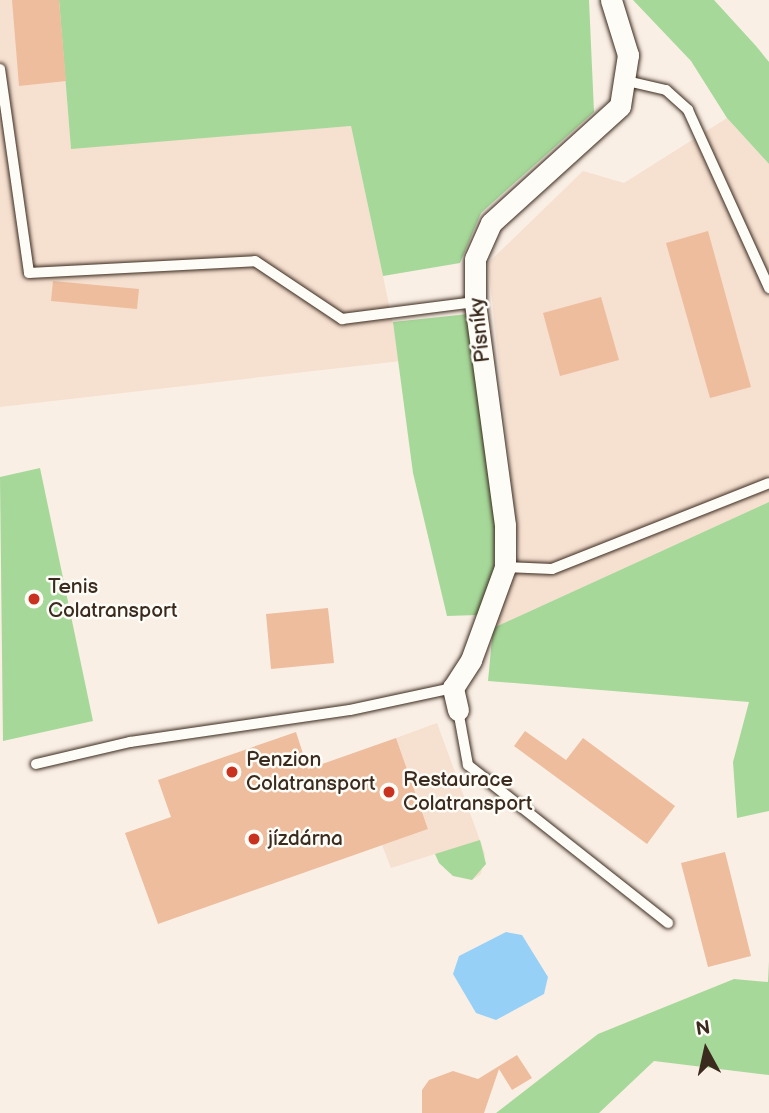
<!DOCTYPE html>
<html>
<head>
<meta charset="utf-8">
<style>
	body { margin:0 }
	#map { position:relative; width:769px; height:1113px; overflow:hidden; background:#faefe5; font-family:"Balsamiq Sans",sans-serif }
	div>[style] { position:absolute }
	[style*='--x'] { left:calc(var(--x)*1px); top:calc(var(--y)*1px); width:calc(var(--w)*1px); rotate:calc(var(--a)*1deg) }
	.built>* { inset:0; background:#f6e0d0 }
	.green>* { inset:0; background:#a6d899 }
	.water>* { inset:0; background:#97d0f7 }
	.building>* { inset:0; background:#edbd9e }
	.roads { filter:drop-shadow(0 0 2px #3b2a1e) drop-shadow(0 0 2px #3b2a1e) }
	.lane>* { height:10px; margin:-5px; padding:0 5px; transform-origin:5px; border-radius:5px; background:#fdfcf7 }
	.street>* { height:21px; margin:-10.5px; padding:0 10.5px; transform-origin:10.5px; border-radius:10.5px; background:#fdfcf7 }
	.dots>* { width:19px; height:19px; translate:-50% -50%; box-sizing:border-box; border:4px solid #fdfcf7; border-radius:50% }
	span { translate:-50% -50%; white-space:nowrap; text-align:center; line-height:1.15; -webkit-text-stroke:5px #fdfcf7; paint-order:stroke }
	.street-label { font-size:21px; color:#3b2a1e }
	.poi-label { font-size:21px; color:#3b2a1e }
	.left { translate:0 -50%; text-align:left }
	.north { position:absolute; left:671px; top:1015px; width:70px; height:70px; -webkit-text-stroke:5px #fdfcf7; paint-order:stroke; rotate:352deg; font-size:19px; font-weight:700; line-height:28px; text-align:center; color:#3b2a1e }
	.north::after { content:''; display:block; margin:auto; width:24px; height:32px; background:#3b2a1e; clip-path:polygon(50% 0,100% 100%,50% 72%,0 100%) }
</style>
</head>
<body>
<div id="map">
	<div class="built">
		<i style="clip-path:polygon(0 0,59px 0,71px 148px,351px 126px,401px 361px,0 407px)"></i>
		<i style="clip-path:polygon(727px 118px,769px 164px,769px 502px,493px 628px,519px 553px,488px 263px,583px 171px,624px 183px)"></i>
		<i style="clip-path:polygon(437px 723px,485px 854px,481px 874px,472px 880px,446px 870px,435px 854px,391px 868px,382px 845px,428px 829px,396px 738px)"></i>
	</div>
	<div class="green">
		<i style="clip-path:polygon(59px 0,589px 0,594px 112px,481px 213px,460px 263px,383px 276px,351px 126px,71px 149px)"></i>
		<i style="clip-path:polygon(633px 0,714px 0,756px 46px,769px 62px,769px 164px,727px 118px,691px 61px)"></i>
		<i style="clip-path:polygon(468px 314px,495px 521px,494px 577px,478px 615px,447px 616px,413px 473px,393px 322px)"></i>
		<i style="clip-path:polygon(40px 468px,93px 721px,3px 741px,0 477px)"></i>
		<i style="clip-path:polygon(769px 502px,769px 811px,737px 818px,733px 762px,749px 702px,488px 681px,493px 628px)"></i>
		<i style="clip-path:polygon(480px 840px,486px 864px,472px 880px,453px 876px,439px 863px,435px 854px)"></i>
		<i style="clip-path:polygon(769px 961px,769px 1075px,654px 1061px,599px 1113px,496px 1113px,598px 1034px,734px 979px,768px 982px)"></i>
	</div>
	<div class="water">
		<i style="clip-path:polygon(506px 932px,522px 935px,548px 977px,544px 994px,496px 1020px,476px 1013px,453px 974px,459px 956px)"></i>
	</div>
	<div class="building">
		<i style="clip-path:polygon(12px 0,59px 0,66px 81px,19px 86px)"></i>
		<i style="clip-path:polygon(708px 231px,751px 387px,710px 398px,666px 243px)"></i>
		<i style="clip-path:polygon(53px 281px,139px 289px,137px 309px,51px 301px)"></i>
		<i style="clip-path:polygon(601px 297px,619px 360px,560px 376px,543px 313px)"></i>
		<i style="clip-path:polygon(328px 608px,334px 663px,271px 669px,266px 614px)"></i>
		<i style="clip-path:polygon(525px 731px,566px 760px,583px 738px,675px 806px,647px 844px,514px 746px)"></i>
		<i style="clip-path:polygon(296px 732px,308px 769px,396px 738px,428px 829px,158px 924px,125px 833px,171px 817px,158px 780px)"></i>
		<i style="clip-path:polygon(725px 852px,751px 956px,708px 967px,681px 863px)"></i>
		<i style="clip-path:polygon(517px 1055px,532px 1078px,512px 1090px,499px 1069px,484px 1113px,422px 1113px,422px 1090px,429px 1080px,453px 1071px,478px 1079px)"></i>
	</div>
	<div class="roads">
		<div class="lane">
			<i style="--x:0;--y:69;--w:206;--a:81.9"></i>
			<i style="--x:29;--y:273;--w:226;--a:-3"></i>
			<i style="--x:255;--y:261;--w:105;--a:33.7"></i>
			<i style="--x:342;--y:319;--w:134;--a:-7.3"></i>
			<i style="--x:627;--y:81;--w:40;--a:13"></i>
			<i style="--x:666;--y:90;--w:30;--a:42"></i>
			<i style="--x:688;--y:110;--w:196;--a:65.5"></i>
			<i style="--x:505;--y:567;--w:47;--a:2.4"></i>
			<i style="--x:552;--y:569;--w:233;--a:-21.6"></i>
			<i style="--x:458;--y:710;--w:56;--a:79.7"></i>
			<i style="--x:468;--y:765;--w:255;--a:38.3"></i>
			<i style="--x:36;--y:764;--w:97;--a:-13.2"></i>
			<i style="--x:130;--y:742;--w:222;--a:-8.3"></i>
			<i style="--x:350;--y:710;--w:105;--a:-12.1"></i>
		</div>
		<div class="street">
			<i style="--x:458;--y:710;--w:23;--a:-103"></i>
			<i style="--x:453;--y:688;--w:33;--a:-57"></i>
			<i style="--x:471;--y:660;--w:99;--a:-69.9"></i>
			<i style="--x:505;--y:567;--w:42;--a:-90"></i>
			<i style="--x:505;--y:525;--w:225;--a:-97.7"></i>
			<i style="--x:475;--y:302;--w:43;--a:-90"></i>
			<i style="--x:475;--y:259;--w:39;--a:-66"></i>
			<i style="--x:491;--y:223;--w:174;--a:-42.2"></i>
			<i style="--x:620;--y:106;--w:52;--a:-81.1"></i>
			<i style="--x:628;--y:55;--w:58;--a:-107.2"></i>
		</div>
	</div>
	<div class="dots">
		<i style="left:34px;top:599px;background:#c8321e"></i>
		<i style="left:232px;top:772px;background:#c8321e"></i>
		<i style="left:389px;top:792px;background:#c8321e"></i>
		<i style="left:254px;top:839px;background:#c8321e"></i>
	</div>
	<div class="street-label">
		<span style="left:480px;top:330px;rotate:-96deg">Písníky</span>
	</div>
	<div class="poi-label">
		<span class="left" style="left:48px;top:599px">Tenis<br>Colatransport</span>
		<span class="left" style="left:246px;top:772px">Penzion<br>Colatransport</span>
		<span class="left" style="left:403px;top:792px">Restaurace<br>Colatransport</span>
		<span class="left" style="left:268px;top:839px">jízdárna</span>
	</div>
	<div class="north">N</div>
</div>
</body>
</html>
